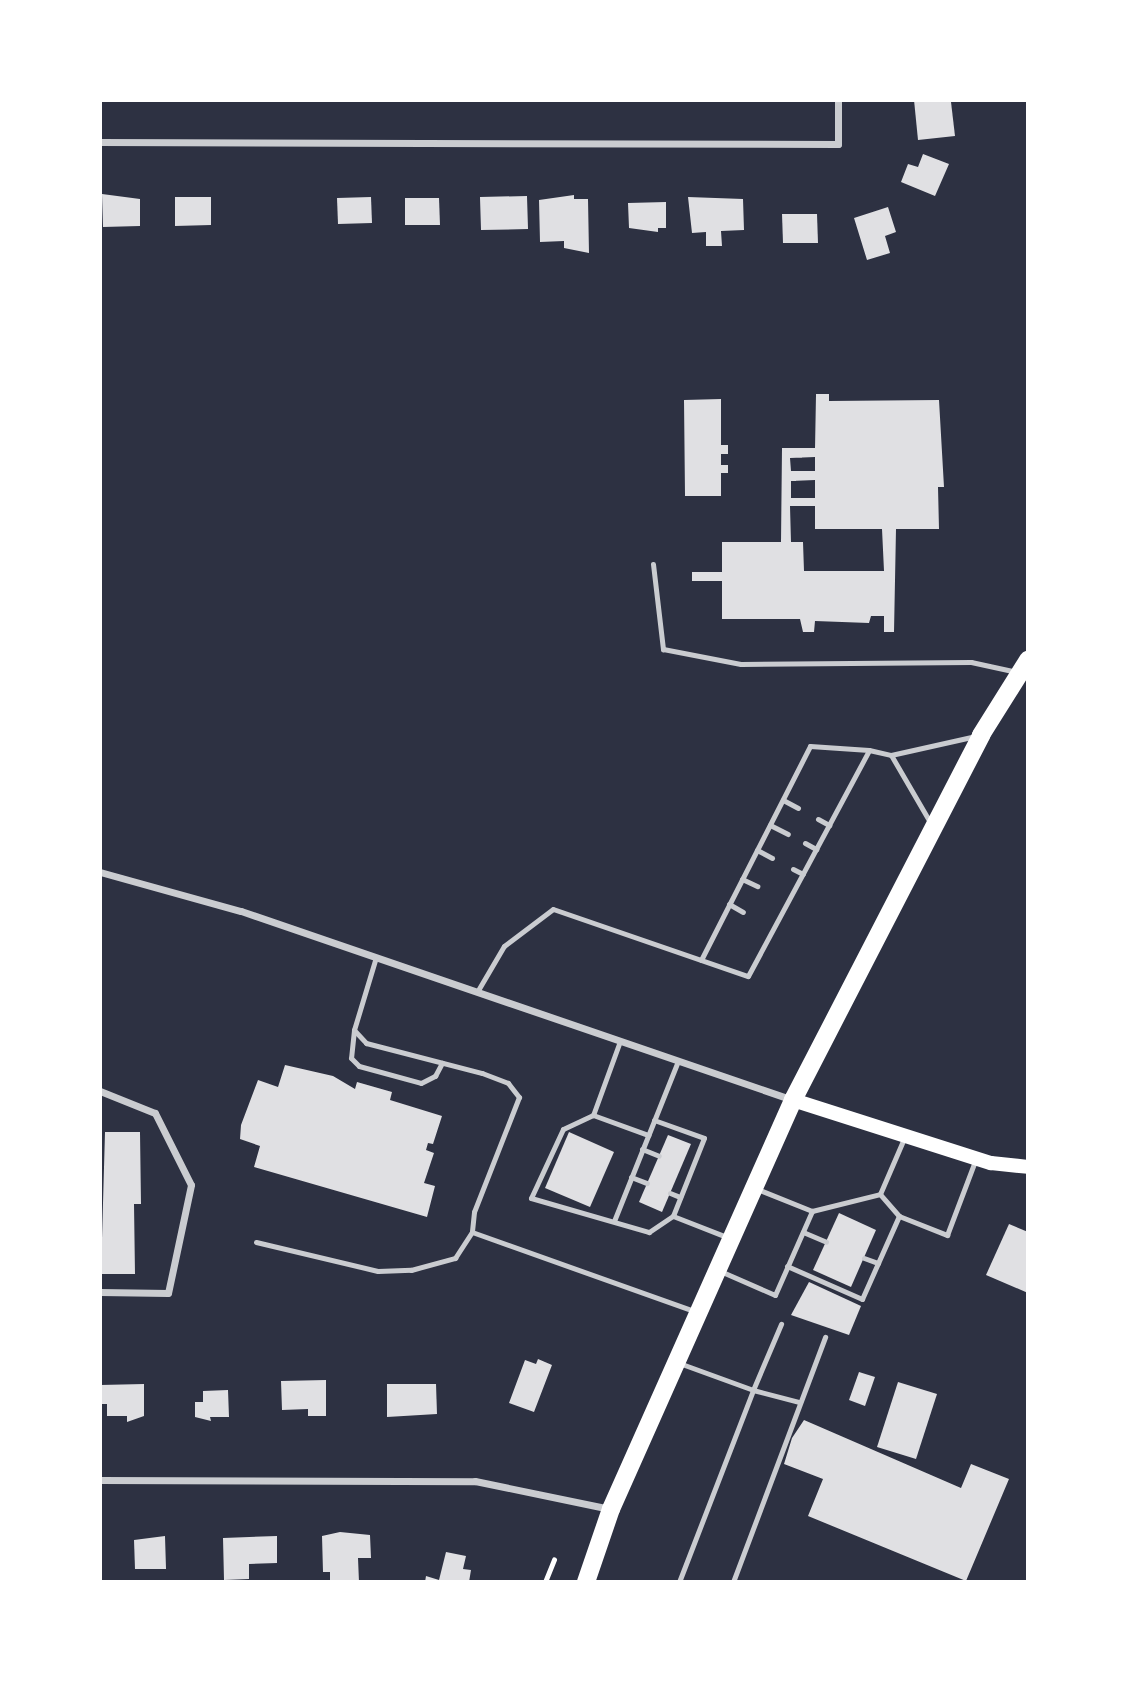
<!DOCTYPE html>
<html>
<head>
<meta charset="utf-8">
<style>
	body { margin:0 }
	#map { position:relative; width:1128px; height:1682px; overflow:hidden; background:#2d3142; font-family:Lora,serif }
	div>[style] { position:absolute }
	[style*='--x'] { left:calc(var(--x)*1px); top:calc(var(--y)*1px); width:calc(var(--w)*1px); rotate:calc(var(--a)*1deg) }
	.building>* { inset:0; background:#e0e0e3 }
	.path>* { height:4.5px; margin:-2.25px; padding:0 2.25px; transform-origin:2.25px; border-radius:2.25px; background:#fff }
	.service>* { height:5px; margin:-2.5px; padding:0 2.5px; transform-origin:2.5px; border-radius:2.5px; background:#caccd0 }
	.minor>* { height:7px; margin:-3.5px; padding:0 3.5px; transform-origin:3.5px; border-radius:3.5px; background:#caccd0 }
	.secondary>* { height:14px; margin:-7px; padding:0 7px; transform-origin:7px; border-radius:7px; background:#fff }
	.trunk>* { height:18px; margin:-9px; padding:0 9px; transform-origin:9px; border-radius:9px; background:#fff }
	span { translate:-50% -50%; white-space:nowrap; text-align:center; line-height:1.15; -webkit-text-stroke:7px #fff; paint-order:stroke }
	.frame { position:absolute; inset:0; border:102px solid #fff; pointer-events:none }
</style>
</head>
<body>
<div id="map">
	<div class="building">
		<i style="clip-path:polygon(914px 100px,951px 102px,955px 136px,918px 140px)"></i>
		<i style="clip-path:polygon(923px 154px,949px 164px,935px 196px,901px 182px,908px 164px,918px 167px)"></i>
		<i style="clip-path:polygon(102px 194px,140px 199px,140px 226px,103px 227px)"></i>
		<i style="clip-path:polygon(574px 195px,574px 199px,588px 199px,589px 253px,564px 248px,564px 241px,540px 242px,539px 200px)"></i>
		<i style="clip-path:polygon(527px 196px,528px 229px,481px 230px,480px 197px)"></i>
		<i style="clip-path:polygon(175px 197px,211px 197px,211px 225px,175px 226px)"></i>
		<i style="clip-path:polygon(371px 197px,372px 223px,338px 224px,337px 198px)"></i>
		<i style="clip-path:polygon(688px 197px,743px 199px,744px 230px,721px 231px,722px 246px,706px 246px,706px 232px,692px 233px)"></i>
		<i style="clip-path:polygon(405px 198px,439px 198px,440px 225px,405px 225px)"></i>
		<i style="clip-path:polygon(666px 202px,666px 228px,658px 228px,658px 232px,629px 228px,628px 203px)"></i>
		<i style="clip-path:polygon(888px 207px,896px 232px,885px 236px,890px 253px,867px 260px,854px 218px)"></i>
		<i style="clip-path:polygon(782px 214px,817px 214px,818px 243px,783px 243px)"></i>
		<i style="clip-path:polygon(evenodd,816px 394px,829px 394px,829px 401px,939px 400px,944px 487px,938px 487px,939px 529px,896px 529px,894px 632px,884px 632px,884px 616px,871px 616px,869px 623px,815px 621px,814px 632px,803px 632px,800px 619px,722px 619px,722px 581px,692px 581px,692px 572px,722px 572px,722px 542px,781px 542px,782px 448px,815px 448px,816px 394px,815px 457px,815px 471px,791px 471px,790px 458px,815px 457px,816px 394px,815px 480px,815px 498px,791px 498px,791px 481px,815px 480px,816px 394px,790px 506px,815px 506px,815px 529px,882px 529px,884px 571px,804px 571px,803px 542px,791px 542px,790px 506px)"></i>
		<i style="clip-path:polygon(721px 399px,721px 445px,728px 445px,728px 454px,721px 454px,721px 465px,728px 465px,728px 473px,721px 473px,721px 496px,685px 496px,684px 400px)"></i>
		<i style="clip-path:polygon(285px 1065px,333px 1076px,355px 1089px,357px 1082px,392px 1092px,390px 1100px,442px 1116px,433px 1144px,428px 1143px,426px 1150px,434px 1153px,424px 1183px,435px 1186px,427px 1217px,254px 1167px,260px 1146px,240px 1139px,241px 1125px,258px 1080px,278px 1087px)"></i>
		<i style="clip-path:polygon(105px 1132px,140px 1132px,141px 1204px,134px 1204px,135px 1274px,101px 1274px)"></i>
		<i style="clip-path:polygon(569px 1132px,614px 1152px,590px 1207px,545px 1188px)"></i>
		<i style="clip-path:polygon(668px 1135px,691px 1144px,662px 1212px,639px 1202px)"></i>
		<i style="clip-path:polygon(839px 1213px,876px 1230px,851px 1287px,813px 1270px)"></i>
		<i style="clip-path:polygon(1009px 1224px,1028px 1232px,1028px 1293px,986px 1275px)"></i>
		<i style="clip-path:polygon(809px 1282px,861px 1306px,849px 1335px,791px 1315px)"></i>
		<i style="clip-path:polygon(538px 1359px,552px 1365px,534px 1412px,509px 1403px,525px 1360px,536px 1364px)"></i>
		<i style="clip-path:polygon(859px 1372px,875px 1377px,865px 1406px,849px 1400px)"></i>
		<i style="clip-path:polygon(326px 1380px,326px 1416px,308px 1416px,308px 1409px,282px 1410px,281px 1381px)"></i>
		<i style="clip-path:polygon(898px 1382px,937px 1394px,916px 1459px,877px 1447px)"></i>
		<i style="clip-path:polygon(144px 1384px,144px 1416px,127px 1422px,127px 1416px,107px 1416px,107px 1404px,101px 1404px,100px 1385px)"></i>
		<i style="clip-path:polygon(387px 1384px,436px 1384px,437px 1414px,387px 1417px)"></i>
		<i style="clip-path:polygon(228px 1390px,229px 1417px,210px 1417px,211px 1421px,195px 1417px,195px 1402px,203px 1402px,203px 1391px)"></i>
		<i style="clip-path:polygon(804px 1420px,961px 1488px,971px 1464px,1009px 1479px,966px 1581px,808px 1516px,823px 1479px,784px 1464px,792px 1438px)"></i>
		<i style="clip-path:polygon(340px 1532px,370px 1535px,371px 1558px,358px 1558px,359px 1582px,330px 1582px,330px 1572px,323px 1572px,322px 1536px)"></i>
		<i style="clip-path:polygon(165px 1536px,166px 1569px,135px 1569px,134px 1540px)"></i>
		<i style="clip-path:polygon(277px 1536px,277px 1563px,249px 1564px,249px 1579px,224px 1580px,223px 1538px)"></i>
		<i style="clip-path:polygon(446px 1552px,466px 1556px,463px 1569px,471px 1570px,469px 1582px,425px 1582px,426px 1576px,439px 1580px)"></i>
	</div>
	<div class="path">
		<i style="--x:545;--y:1582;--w:24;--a:-68"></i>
	</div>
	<div class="service">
		<i style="--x:653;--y:564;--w:86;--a:83.3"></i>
		<i style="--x:663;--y:649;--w:79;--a:10.9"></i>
		<i style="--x:741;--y:664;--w:230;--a:-0.5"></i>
		<i style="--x:971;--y:662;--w:47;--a:12.3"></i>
		<i style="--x:891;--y:755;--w:78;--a:59.8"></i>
		<i style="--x:783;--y:800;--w:17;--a:28"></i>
		<i style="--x:818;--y:819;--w:13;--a:29"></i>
		<i style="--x:770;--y:825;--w:20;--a:27"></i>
		<i style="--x:805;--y:843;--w:13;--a:29"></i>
		<i style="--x:757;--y:850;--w:17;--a:28"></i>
		<i style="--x:793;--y:869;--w:11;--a:27"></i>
		<i style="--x:742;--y:879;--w:17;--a:25"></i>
		<i style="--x:729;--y:904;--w:16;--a:30"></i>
		<i style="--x:376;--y:957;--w:76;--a:106.8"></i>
		<i style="--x:354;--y:1030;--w:18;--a:47"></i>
		<i style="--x:366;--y:1043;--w:120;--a:14.5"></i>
		<i style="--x:482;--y:1073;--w:28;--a:21"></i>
		<i style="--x:508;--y:1083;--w:18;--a:52"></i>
		<i style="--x:519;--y:1097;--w:123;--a:111.4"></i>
		<i style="--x:474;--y:1212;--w:20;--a:96"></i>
		<i style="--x:472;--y:1232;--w:239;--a:19.6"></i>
		<i style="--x:701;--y:960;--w:240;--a:-63"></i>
		<i style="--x:810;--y:746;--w:59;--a:3.9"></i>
		<i style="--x:477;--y:992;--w:53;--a:-59.6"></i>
		<i style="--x:504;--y:946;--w:61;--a:-37.1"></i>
		<i style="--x:553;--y:909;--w:206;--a:19"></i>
		<i style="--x:748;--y:976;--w:256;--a:-61.8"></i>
		<i style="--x:869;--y:750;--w:23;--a:13"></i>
		<i style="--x:891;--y:755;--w:87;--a:-12.6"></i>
		<i style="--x:354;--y:1030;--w:28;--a:96"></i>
		<i style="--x:351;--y:1058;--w:11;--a:45"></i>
		<i style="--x:359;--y:1066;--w:64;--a:15.3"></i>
		<i style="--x:421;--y:1083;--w:16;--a:-27"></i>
		<i style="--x:435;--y:1076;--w:15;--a:-62"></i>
		<i style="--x:620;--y:1041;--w:79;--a:110"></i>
		<i style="--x:593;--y:1115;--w:33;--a:155"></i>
		<i style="--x:563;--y:1129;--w:76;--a:114.9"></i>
		<i style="--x:531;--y:1198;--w:123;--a:16.1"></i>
		<i style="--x:649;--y:1232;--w:29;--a:-34"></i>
		<i style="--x:673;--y:1216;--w:58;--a:21.3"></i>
		<i style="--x:593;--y:1115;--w:59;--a:20"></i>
		<i style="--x:654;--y:1120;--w:53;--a:19.8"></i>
		<i style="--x:704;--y:1138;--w:84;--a:111.7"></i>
		<i style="--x:642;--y:1149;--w:18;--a:22"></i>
		<i style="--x:631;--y:1177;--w:17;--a:21"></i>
		<i style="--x:670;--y:1193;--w:11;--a:22"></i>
		<i style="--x:812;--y:1211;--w:70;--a:-14"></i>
		<i style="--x:880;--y:1194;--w:63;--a:-66.7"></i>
		<i style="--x:899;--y:1216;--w:52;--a:21.6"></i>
		<i style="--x:947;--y:1235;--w:79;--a:-69.3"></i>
		<i style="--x:614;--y:1221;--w:172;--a:-68.2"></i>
		<i style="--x:803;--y:1232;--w:25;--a:23"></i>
		<i style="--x:256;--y:1242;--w:125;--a:13.4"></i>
		<i style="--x:378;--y:1271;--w:33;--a:-2"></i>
		<i style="--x:411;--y:1270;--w:46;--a:-15.3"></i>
		<i style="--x:455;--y:1258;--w:31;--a:-57"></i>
		<i style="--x:864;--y:1258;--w:15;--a:20"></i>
		<i style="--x:787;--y:1266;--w:82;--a:23.7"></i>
		<i style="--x:862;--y:1299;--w:91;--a:-66"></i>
		<i style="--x:899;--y:1216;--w:29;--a:-131"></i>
		<i style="--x:720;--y:1271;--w:60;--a:23.6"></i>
		<i style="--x:775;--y:1295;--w:92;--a:-66.2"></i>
		<i style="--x:812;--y:1211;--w:59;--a:-158.2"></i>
		<i style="--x:679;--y:1363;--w:79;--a:20"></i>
		<i style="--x:753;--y:1390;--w:72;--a:-67"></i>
		<i style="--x:679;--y:1582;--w:206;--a:-68.9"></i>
		<i style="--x:753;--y:1390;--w:48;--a:14.6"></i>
		<i style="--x:733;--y:1582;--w:262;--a:-69.4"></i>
	</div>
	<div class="minor">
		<i style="--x:100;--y:142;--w:738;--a:0.16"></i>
		<i style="--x:838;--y:144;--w:44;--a:-90"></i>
		<i style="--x:100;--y:872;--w:146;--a:15.5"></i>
		<i style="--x:241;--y:911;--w:583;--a:18.9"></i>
		<i style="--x:100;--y:1091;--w:59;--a:21.8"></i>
		<i style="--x:155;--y:1113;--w:80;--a:63.4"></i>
		<i style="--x:191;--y:1185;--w:110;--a:102"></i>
		<i style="--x:168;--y:1293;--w:68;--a:-179.2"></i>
		<i style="--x:100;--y:1480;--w:375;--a:0.2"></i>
		<i style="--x:475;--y:1481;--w:138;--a:11.7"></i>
	</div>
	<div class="secondary">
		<i style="--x:793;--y:1100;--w:208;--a:17.7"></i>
		<i style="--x:991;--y:1163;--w:37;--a:6"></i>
	</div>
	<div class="trunk">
		<i style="--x:586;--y:1582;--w:77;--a:-71.1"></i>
		<i style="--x:611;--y:1509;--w:448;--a:-66"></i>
		<i style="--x:793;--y:1100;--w:411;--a:-62.7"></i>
		<i style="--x:981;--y:735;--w:89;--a:-57.9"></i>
	</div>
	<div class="frame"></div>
</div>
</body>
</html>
